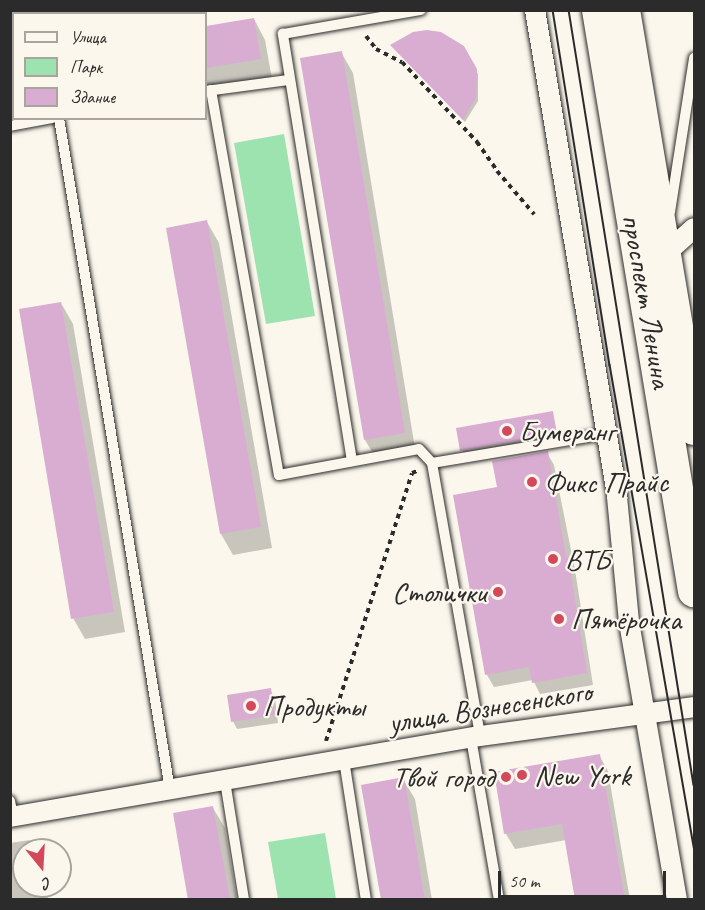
<!DOCTYPE html>
<html>
<head>
<meta charset="utf-8">
<style>
	body { margin:0 }
	#map { position:relative; width:705px; height:910px; overflow:hidden; background:#fbf7ec; font-family:Caveat,sans-serif }
	div>[style] { position:absolute }
	[style*='--x'] { left:calc(var(--x)*1px); top:calc(var(--y)*1px); width:calc(var(--w)*1px); rotate:calc(var(--a)*1deg) }
	.green>* { inset:0; background:#9de3b0 }
	.shadow>* { inset:0; background:#0003 }
	.building>* { inset:0; background:#d9add2 }
	.path>* { height:4px; margin-top:-2px; transform-origin:0; background:repeating-linear-gradient(90deg,#2b2b2b 0 4.5px,transparent 0 9px) }
	.roads { filter:drop-shadow(0 0 2px #2b2b2b) drop-shadow(0 0 2px #2b2b2b) }
	.lane>* { height:10px; margin:-5px; padding:0 5px; transform-origin:5px; border-radius:5px; background:#fbf7ec }
	.street>* { height:20px; margin:-10px; padding:0 10px; transform-origin:10px; border-radius:10px; background:#fbf7ec }
	.primary>* { height:32px; margin:-16px; padding:0 16px; transform-origin:16px; border-radius:16px; background:#fbf7ec }
	.tram>* { height:1.5px; margin:-0.75px; padding:0 0.75px; transform-origin:0.75px; border-radius:0.75px; background:#2b2b2b }
	.dots>* { width:16px; height:16px; translate:-50% -50%; box-sizing:border-box; border:3px solid #fbf7ec; border-radius:50% }
	span { translate:-50% -50%; white-space:nowrap; text-align:center; line-height:1.15; -webkit-text-stroke:4.5px #fbf7ec; paint-order:stroke }
	.street-label { font-size:30px; color:#2b2b2b }
	.poi-label { font-size:30px; color:#2b2b2b }
	.left { translate:0 -50%; text-align:left }
	.right { translate:-100% -50%; text-align:right }
	.frame { position:absolute; inset:0; border:12px solid #2b2b2b; pointer-events:none }
	.legend { position:absolute; left:12px; top:12px; width:195px; height:108px; box-sizing:border-box; background:#fbf7ec; border:2px solid #a8a59f; margin:0; padding:8px 10px; list-style:none; font-size:18px; color:#2b2b2b }
	.legend li { display:flex; align-items:center; gap:12px; height:30px }
	.legend b { width:30px; border:2px solid #a8a59f }
	.north { position:absolute; left:12px; top:838px; width:60px; height:60px; box-sizing:border-box; background:#fbf7ec; border:2px solid #a8a59f; border-radius:50%; rotate:162deg; font-size:16px; font-weight:700; line-height:24px; text-align:center; color:#2b2b2b }
	.north::after { content:''; display:block; margin:auto; width:21px; height:27px; background:#d1495b; clip-path:polygon(50% 0,100% 100%,50% 72%,0 100%) }
	.scale { position:absolute; left:498px; top:871px; width:168px; height:27px; box-sizing:border-box; border:3px solid #2b2b2b; border-top:0; padding-left:8px; font-size:18px; line-height:21px; white-space:nowrap; color:#2b2b2b; -webkit-text-stroke:4px #fbf7ec; paint-order:stroke }
</style>
</head>
<body>
<div id="map">
	<div class="green">
		<i style="clip-path:polygon(284px 134px,315px 316px,266px 324px,234px 143px)"></i>
		<i style="clip-path:polygon(325px 833px,336px 899px,278px 899px,268px 842px)"></i>
	</div>
	<div class="shadow">
		<i style="clip-path:polygon(254px 19px,265px 40px,272px 79px,206px 91px,206px 28px)"></i>
		<i style="clip-path:polygon(463px 47px,478px 74px,478px 101px,465px 122px,394px 48px)"></i>
		<i style="clip-path:polygon(341px 52px,353px 73px,416px 454px,377px 460px,365px 440px)"></i>
		<i style="clip-path:polygon(10px 61px,14px 61px,14px 118px,45px 118px,10px 124px)"></i>
		<i style="clip-path:polygon(207px 222px,219px 243px,272px 548px,233px 555px,221px 534px,167px 229px)"></i>
		<i style="clip-path:polygon(61px 303px,73px 324px,125px 632px,85px 639px,73px 618px)"></i>
		<i style="clip-path:polygon(552px 412px,558px 437px,464px 454px,462px 450px)"></i>
		<i style="clip-path:polygon(547px 453px,554px 465px,575px 570px,593px 685px,540px 694px,533px 680px,494px 687px,487px 675px,455px 496px,499px 488px)"></i>
		<i style="clip-path:polygon(270px 690px,275px 698px,278px 723px,237px 729px,233px 721px)"></i>
		<i style="clip-path:polygon(599px 755px,608px 771px,630px 900px,576px 900px,566px 840px,515px 849px,506px 834px,495px 773px)"></i>
		<i style="clip-path:polygon(403px 779px,415px 799px,432px 900px,382px 900px)"></i>
		<i style="clip-path:polygon(213px 808px,225px 828px,237px 900px,189px 900px)"></i>
		<i style="clip-path:polygon(30px 840px,35px 850px,24px 850px,24px 886px,46px 886px,48px 900px,10px 900px,10px 843px)"></i>
	</div>
	<div class="building">
		<i style="clip-path:polygon(254px 18px,261px 59px,206px 68px,206px 26px)"></i>
		<i style="clip-path:polygon(427px 30px,441px 32px,464px 46px,477px 69px,476px 97px,463px 120px,390px 45px,413px 32px)"></i>
		<i style="clip-path:polygon(342px 51px,405px 433px,364px 440px,300px 58px)"></i>
		<i style="clip-path:polygon(207px 220px,261px 527px,220px 534px,166px 228px)"></i>
		<i style="clip-path:polygon(61px 302px,114px 612px,71px 619px,19px 309px)"></i>
		<i style="clip-path:polygon(553px 411px,557px 434px,460px 451px,456px 428px)"></i>
		<i style="clip-path:polygon(548px 451px,566px 557px,568px 556px,587px 673px,532px 683px,529px 667px,485px 675px,453px 495px,497px 487px,492px 461px)"></i>
		<i style="clip-path:polygon(271px 688px,275px 715px,231px 722px,227px 695px)"></i>
		<i style="clip-path:polygon(600px 754px,625px 900px,575px 900px,562px 824px,504px 834px,494px 772px)"></i>
		<i style="clip-path:polygon(404px 777px,425px 900px,381px 900px,361px 785px)"></i>
		<i style="clip-path:polygon(213px 806px,230px 900px,188px 900px,173px 813px)"></i>
	</div>
	<div class="path">
		<i style="--x:19;--y:14;--w:20;--a:-11"></i>
		<i style="--x:10;--y:15;--w:4;--a:-14"></i>
		<i style="--x:366;--y:36;--w:16;--a:52"></i>
		<i style="--x:376;--y:49;--w:29;--a:27"></i>
		<i style="--x:402;--y:62;--w:110;--a:46.8"></i>
		<i style="--x:477;--y:142;--w:35;--a:55"></i>
		<i style="--x:497;--y:171;--w:57;--a:49.3"></i>
		<i style="--x:326;--y:741;--w:281;--a:-72.2"></i>
		<i style="--x:412;--y:473;--w:5;--a:-22"></i>
	</div>
	<div class="roads">
		<div class="lane">
			<i style="--x:211;--y:90;--w:391;--a:80"></i>
			<i style="--x:279;--y:475;--w:142;--a:-10.5"></i>
			<i style="--x:419;--y:449;--w:19;--a:47"></i>
			<i style="--x:432;--y:463;--w:176;--a:-9.5"></i>
			<i style="--x:206;--y:91;--w:83;--a:-7.6"></i>
			<i style="--x:59;--y:118;--w:681;--a:80.62"></i>
			<i style="--x:10;--y:126;--w:43;--a:-10.8"></i>
			<i style="--x:670;--y:212;--w:156;--a:-81.1"></i>
			<i style="--x:352;--y:461;--w:433;--a:-99.2"></i>
			<i style="--x:283;--y:34;--w:140;--a:-9.9"></i>
			<i style="--x:432;--y:463;--w:277;--a:80"></i>
			<i style="--x:471;--y:738;--w:164;--a:80.2"></i>
			<i style="--x:344;--y:760;--w:142;--a:81.1"></i>
			<i style="--x:225;--y:781;--w:121;--a:80.9"></i>
			<i style="--x:10;--y:801;--w:15;--a:79"></i>
		</div>
		<div class="street">
			<i style="--x:535;--y:10;--w:494;--a:80.4"></i>
			<i style="--x:617;--y:497;--w:126;--a:84.5"></i>
			<i style="--x:629;--y:622;--w:282;--a:80.2"></i>
			<i style="--x:664;--y:255;--w:40;--a:-42"></i>
			<i style="--x:10;--y:817;--w:477;--a:-9.8"></i>
			<i style="--x:480;--y:736;--w:216;--a:-7.7"></i>
		</div>
		<div class="primary">
			<i style="--x:598;--y:10;--w:589;--a:80.62"></i>
			<i style="--x:624;--y:10;--w:425;--a:80.5"></i>
		</div>
	</div>
	<div class="tram">
		<i style="--x:553;--y:10;--w:360;--a:80.9"></i>
		<i style="--x:610;--y:365;--w:490;--a:80.1"></i>
		<i style="--x:569;--y:10;--w:785;--a:80.84"></i>
	</div>
	<div class="dots">
		<i style="left:507px;top:431px;background:#d1495b"></i>
		<i style="left:532px;top:482px;background:#d1495b"></i>
		<i style="left:553px;top:559px;background:#d1495b"></i>
		<i style="left:498px;top:592px;background:#d1495b"></i>
		<i style="left:559px;top:619px;background:#d1495b"></i>
		<i style="left:251px;top:706px;background:#d1495b"></i>
		<i style="left:522px;top:775px;background:#d1495b"></i>
		<i style="left:506px;top:777px;background:#d1495b"></i>
	</div>
	<div class="street-label">
		<span style="left:647px;top:301px;rotate:80deg">проспект Ленина</span>
		<span style="left:490px;top:707px;rotate:-9deg">улица Вознесенского</span>
	</div>
	<div class="poi-label">
		<span class="left" style="left:519px;top:431px">Бумеранг</span>
		<span class="left" style="left:544px;top:482px">Фикс Прайс</span>
		<span class="left" style="left:565px;top:559px">ВТБ</span>
		<span class="right" style="left:486px;top:592px">Столички</span>
		<span class="left" style="left:571px;top:619px">Пятёрочка</span>
		<span class="left" style="left:263px;top:706px">Продукты</span>
		<span class="left" style="left:534px;top:775px">New York</span>
		<span class="right" style="left:494px;top:777px">Твой город</span>
	</div>
	<div class="frame"></div>
	<ul class="legend">
	<li><b style="height:8px;background:#fbf7ec"></b>Улица</li>
	<li><b style="height:16px;background:#9de3b0"></b>Парк</li>
	<li><b style="height:16px;background:#d9add2"></b>Здание</li>
	</ul>
	<div class="north">С</div>
	<div class="scale">50 m</div>
</div>
</body>
</html>
